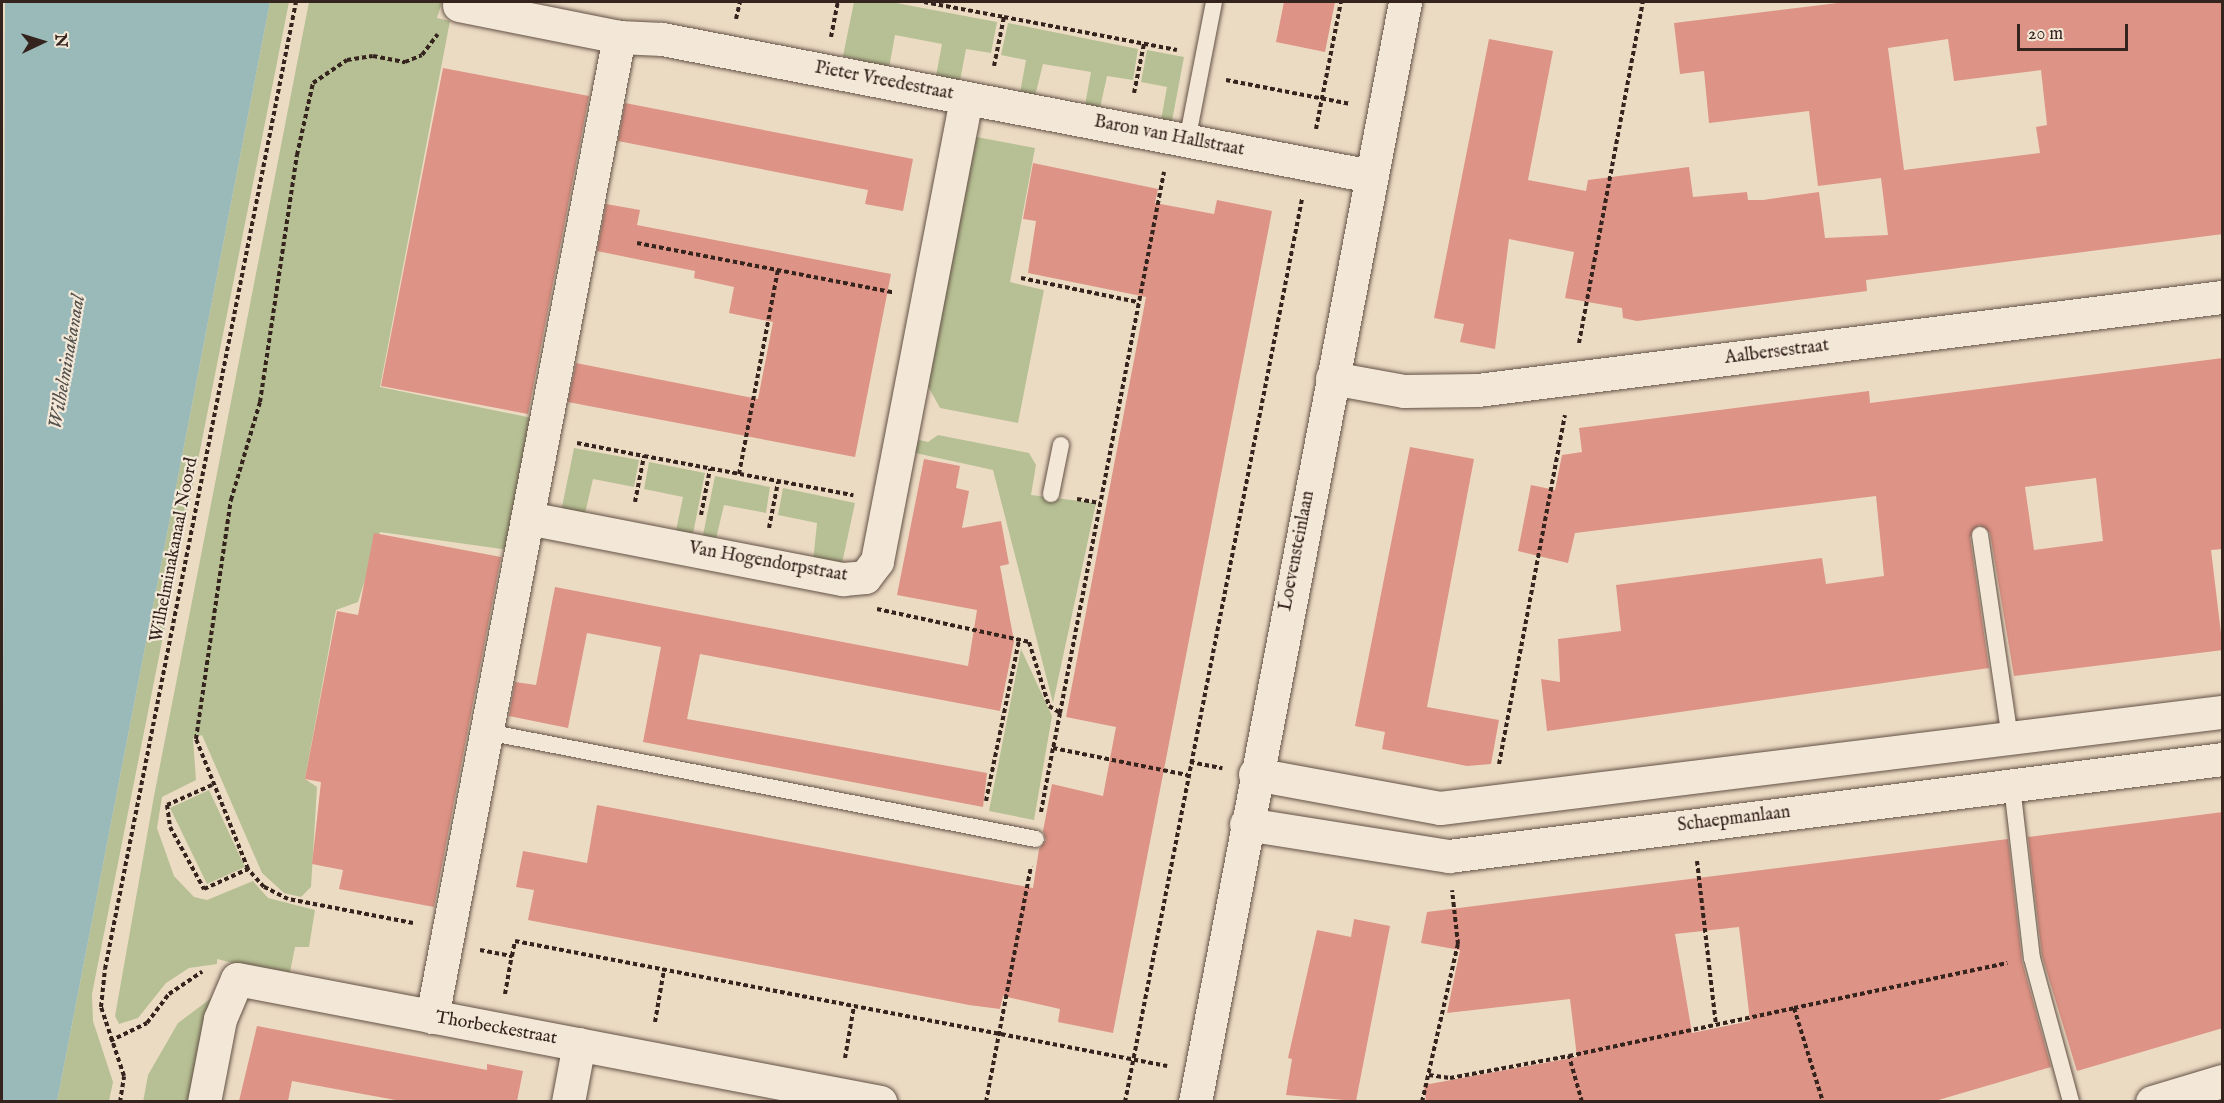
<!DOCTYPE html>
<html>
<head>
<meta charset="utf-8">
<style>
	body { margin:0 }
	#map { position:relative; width:2224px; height:1103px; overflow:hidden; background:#ecdbc3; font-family:"IM FELL English",serif }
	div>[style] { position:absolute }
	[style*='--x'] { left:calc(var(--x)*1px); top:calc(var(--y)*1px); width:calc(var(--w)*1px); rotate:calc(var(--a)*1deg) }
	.green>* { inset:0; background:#b7c094 }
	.water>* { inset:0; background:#9ababa }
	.building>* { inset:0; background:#dd9385 }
	.path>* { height:4px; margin-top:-2px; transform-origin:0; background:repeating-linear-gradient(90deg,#35231d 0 4.5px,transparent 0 7.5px) }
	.roads { filter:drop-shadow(0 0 2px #635146) drop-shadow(0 0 2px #635146) }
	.lane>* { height:16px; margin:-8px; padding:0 8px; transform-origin:8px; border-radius:8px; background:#f3e8d8 }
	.street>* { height:33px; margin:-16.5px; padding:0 16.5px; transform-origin:16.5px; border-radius:16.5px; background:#f3e8d8 }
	span { translate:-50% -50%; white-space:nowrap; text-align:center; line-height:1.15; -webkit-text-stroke:4.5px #f3e8d8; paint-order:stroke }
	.street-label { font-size:18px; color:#35231d }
	.water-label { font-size:20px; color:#53504c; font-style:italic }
	.frame { position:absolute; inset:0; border:3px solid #35231d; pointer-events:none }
	.north { position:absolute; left:12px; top:12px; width:60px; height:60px; -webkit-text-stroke:4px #f3e8d8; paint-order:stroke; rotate:86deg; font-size:16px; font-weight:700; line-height:24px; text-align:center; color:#35231d }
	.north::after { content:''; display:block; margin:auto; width:21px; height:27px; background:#35231d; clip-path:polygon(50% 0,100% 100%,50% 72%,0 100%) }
	.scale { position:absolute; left:2017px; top:24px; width:111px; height:27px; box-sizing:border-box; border:3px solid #35231d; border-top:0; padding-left:8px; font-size:18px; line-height:21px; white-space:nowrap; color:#35231d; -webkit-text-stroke:4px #f3e8d8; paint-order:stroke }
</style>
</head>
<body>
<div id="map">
	<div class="green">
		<i style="clip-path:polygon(270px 2px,289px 2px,92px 994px,93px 1021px,113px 1082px,109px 1101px,57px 1102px)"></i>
		<i style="clip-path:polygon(309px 2px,442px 2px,437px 18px,450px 21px,380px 387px,532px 418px,509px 550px,380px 532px,358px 602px,336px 610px,305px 779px,317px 787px,311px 887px,301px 897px,284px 893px,262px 873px,202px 735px,193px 738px,196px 780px,162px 797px,157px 828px,174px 876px,194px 897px,207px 900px,253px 881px,268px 898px,315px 910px,309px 947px,295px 947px,289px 977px,217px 959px,217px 964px,189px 968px,166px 983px,138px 1018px,119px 1024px,115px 1016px,154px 796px)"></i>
		<i style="clip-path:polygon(854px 2px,891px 2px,997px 22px,991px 53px,966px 49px,960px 81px,936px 76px,942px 44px,895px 35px,889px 68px,843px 56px)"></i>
		<i style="clip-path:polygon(1008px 23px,1138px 49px,1133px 80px,1107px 76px,1100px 108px,1085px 105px,1091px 72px,1043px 64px,1035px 96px,1020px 93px,1026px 60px,1001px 55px)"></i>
		<i style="clip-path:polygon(1147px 50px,1184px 57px,1172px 121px,1161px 120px,1167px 87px,1141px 82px)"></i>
		<i style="clip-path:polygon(971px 136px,1035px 148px,1010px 282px,1044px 290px,1018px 423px,940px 408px,924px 379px)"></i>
		<i style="clip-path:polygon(938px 435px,1029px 453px,1036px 465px,1031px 495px,1096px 503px,1053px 703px,993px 470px,911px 452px,919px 440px,928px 442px)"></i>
		<i style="clip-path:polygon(574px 448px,639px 460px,634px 487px,593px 479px,584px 518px,561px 512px)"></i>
		<i style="clip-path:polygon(649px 462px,705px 473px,692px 539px,675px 535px,683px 497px,644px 489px)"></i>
		<i style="clip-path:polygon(715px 476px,770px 487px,766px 513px,724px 505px,715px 543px,702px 540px)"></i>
		<i style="clip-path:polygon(783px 488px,855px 503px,841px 568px,813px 562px,817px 523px,778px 515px)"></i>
		<i style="clip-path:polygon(1021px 649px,1052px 716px,1034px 820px,989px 811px)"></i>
		<i style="clip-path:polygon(209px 790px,245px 867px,207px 884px,170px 808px)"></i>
		<i style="clip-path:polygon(214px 996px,194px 1101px,143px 1102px,148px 1075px,178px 1023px)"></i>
	</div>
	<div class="water">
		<i style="clip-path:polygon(5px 2px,270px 2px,57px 1102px,2px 1101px)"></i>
	</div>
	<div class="building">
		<i style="clip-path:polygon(1284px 2px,1335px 2px,1325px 52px,1276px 42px)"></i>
		<i style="clip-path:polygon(evenodd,1846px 2px,2223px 2px,2223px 234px,1866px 280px,1867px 291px,1637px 321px,1623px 318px,1622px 308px,1565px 298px,1574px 252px,1509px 239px,1495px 349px,1460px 342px,1464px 324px,1434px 318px,1489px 39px,1553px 51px,1528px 180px,1586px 191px,1588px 180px,1689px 167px,1693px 197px,1747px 192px,1748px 200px,1763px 200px,1819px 192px,1825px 238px,1888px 235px,1881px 178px,1818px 186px,1809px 111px,1709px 123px,1704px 71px,1680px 74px,1674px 23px,1846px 2px,1948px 39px,1954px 81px,2041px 70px,2047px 125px,2036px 127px,2040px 153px,1904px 170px,1888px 48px,1948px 39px)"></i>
		<i style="clip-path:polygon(443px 68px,589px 96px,528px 414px,381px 386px)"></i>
		<i style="clip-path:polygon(625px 103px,913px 159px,903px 211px,865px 204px,868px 190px,618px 141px)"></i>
		<i style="clip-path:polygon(1033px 163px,1158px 189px,1155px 203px,1214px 214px,1217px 200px,1272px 211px,1113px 1033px,1058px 1022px,1060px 1009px,1003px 996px,1000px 1009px,969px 1005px,528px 920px,534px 890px,516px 887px,523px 851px,587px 863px,597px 805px,1033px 888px,1039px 849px,1046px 840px,1043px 831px,1052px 784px,1103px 796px,1116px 727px,1066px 717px,1146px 297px,1028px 273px,1036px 221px,1023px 219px)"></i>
		<i style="clip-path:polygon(606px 204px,640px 210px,637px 225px,891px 274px,855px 457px,568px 402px,576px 363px,758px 399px,773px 322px,729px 313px,734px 287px,694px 278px,695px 271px,597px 251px)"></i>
		<i style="clip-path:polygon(evenodd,2223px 358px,2223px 549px,2211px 550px,2223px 650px,2014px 676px,1990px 533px,1979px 525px,1970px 537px,1989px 668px,1547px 731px,1541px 679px,1560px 682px,1558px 639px,1621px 631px,1616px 585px,1822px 558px,1826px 584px,1884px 576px,1876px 496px,1575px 533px,1568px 563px,1518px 551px,1531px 485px,1555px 490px,1562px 455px,1582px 452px,1579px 428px,1869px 391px,1870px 403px,2223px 358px,2096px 478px,2103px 541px,2034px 550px,2025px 487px,2096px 478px)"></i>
		<i style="clip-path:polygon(1410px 447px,1474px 459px,1427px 707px,1499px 720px,1491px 764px,1467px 766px,1382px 749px,1385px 732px,1355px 726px)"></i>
		<i style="clip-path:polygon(924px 459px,960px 466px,956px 488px,969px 491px,962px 528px,1001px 521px,1009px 564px,1000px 566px,1014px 641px,1000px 711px,700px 654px,687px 719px,987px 773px,983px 807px,643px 742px,661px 647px,587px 633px,568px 728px,509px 716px,515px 682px,536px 685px,555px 587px,968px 666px,977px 610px,897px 595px)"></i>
		<i style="clip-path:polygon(374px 533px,501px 557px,434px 907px,339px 889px,343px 870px,312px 864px,321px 782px,305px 779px,337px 611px,358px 615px)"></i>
		<i style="clip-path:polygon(2223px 812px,2223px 1028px,2077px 1071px,2042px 956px,2028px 837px)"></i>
		<i style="clip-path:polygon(evenodd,2008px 839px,2022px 961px,2051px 1067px,1935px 1101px,1426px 1101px,1424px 1085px,1577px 1057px,1570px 999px,1447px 1013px,1460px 950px,1421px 943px,1427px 912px,2008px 839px,1739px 927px,1750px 1021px,1692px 1033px,1675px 934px,1739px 927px)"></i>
		<i style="clip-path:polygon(1354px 919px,1390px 926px,1356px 1101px,1286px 1095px,1292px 1059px,1288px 1058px,1317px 930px,1351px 937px)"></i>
		<i style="clip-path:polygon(257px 1026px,487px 1070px,487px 1064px,523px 1071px,517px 1101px,401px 1101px,292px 1081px,288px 1101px,239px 1101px)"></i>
	</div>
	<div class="path">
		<i style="--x:924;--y:2;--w:81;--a:10.6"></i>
		<i style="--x:736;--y:19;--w:17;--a:-77"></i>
		<i style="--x:831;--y:37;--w:36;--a:-79"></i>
		<i style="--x:994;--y:66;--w:50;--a:-78.5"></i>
		<i style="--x:1004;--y:17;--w:176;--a:10.8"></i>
		<i style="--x:1226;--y:80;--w:127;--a:10.9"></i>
		<i style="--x:1134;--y:93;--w:50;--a:-78.5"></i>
		<i style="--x:1316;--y:129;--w:129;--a:-78.9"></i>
		<i style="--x:637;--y:243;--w:260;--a:10.9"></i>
		<i style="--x:1021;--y:278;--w:119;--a:11.6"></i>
		<i style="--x:1579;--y:343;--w:347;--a:-79.4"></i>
		<i style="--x:577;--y:443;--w:68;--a:11"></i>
		<i style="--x:739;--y:474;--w:208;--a:-79.2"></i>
		<i style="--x:1077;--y:499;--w:23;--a:10"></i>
		<i style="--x:635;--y:502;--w:47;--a:-78.9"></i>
		<i style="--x:644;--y:456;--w:213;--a:10.6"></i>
		<i style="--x:701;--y:515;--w:47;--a:-78.9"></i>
		<i style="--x:769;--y:528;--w:47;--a:-78.9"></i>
		<i style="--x:877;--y:609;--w:156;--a:12.2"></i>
		<i style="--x:1029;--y:642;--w:67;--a:72.6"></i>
		<i style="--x:1049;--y:706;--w:13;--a:32"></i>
		<i style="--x:1060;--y:713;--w:36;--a:101"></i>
		<i style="--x:1053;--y:748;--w:137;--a:11.4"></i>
		<i style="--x:1060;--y:713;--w:551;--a:-79.12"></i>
		<i style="--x:1190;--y:762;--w:33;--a:11"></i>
		<i style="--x:1499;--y:764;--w:355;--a:-79.3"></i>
		<i style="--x:212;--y:785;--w:49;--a:156"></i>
		<i style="--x:167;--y:805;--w:22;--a:82"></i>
		<i style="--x:170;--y:827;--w:71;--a:61.3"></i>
		<i style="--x:204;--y:889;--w:48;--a:-24.4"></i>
		<i style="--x:986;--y:801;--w:164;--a:-78.4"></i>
		<i style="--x:1041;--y:812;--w:65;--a:-79.4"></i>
		<i style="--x:1697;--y:861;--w:164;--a:83.4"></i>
		<i style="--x:413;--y:923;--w:127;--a:-169.1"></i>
		<i style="--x:288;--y:899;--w:27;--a:-153"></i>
		<i style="--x:264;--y:887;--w:24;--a:-132"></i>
		<i style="--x:248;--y:869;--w:140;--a:-111.8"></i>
		<i style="--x:196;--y:739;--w:242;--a:-81.7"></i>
		<i style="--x:231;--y:500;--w:102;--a:-73.5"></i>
		<i style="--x:260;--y:402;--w:250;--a:-81.5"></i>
		<i style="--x:297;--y:155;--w:74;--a:-77.5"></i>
		<i style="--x:313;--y:83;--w:41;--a:-34.1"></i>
		<i style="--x:347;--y:60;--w:26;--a:-9"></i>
		<i style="--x:373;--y:56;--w:33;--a:11"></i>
		<i style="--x:405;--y:62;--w:18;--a:-22"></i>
		<i style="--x:422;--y:55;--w:26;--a:-53"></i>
		<i style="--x:480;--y:950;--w:33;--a:11"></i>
		<i style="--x:512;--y:956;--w:15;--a:-79"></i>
		<i style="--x:515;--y:941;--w:664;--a:10.85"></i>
		<i style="--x:505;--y:994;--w:39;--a:-80"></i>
		<i style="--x:1794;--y:1008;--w:218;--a:-11.9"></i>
		<i style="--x:655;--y:1022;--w:53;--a:-80.2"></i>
		<i style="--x:110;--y:1041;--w:41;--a:-25.9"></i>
		<i style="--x:147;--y:1023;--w:36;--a:-53"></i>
		<i style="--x:169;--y:994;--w:40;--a:-34"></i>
		<i style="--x:845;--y:1058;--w:53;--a:-80.2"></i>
		<i style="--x:1429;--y:1075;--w:21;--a:8"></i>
		<i style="--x:1450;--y:1078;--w:121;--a:-10.5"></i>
		<i style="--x:120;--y:1102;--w:26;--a:-81"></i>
		<i style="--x:124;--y:1076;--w:73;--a:-108.4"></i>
		<i style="--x:101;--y:1007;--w:38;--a:-84"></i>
		<i style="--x:105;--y:969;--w:986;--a:-78.83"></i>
		<i style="--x:986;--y:1102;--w:240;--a:-79.2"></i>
		<i style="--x:1125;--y:1102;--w:920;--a:-78.91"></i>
		<i style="--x:1422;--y:1102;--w:162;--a:-77.2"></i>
		<i style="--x:1458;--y:944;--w:54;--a:-96.3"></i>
		<i style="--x:1582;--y:1102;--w:48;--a:-105.8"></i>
		<i style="--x:1569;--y:1056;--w:230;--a:-12"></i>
		<i style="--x:1794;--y:1008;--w:98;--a:72.9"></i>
	</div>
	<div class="roads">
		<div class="lane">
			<i style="--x:1187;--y:141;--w:142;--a:-79"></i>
			<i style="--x:1051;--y:494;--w:50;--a:-78.5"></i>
			<i style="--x:1980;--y:535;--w:205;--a:81.6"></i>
			<i style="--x:487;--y:732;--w:559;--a:11.03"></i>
			<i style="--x:2012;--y:786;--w:173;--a:83.4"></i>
			<i style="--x:2032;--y:958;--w:149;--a:74.8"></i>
		</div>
		<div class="street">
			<i style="--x:459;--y:5;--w:163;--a:11.3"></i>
			<i style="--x:619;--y:37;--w:43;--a:2.7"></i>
			<i style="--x:662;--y:39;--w:722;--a:10.94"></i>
			<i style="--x:1332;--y:378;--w:73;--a:10.2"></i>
			<i style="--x:1404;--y:391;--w:74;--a:-0.8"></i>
			<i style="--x:1478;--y:390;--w:750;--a:-7.13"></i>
			<i style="--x:528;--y:518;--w:321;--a:11"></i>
			<i style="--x:843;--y:579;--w:22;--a:-5"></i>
			<i style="--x:865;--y:577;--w:20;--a:-53"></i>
			<i style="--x:877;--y:561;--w:470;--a:-79.1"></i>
			<i style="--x:1255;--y:774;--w:188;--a:10.4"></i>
			<i style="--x:1440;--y:808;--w:788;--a:-7"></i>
			<i style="--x:1246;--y:824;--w:206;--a:9"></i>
			<i style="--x:1449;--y:856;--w:779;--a:-7.15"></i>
			<i style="--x:432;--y:1017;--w:998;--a:-79.2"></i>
			<i style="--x:204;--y:1102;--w:85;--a:-79.1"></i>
			<i style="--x:220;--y:1019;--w:43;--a:-67"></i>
			<i style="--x:237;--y:979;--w:655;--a:10.83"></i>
			<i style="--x:568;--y:1102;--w:59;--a:-79.3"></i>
			<i style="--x:1195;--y:1102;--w:1120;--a:-79.19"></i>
			<i style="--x:2152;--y:1102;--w:73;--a:-16.7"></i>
		</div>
	</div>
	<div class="street-label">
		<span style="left:884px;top:82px;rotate:11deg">Pieter Vreedestraat</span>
		<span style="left:1169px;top:137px;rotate:11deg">Baron van Hallstraat</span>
		<span style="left:1777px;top:353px;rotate:-7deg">Aalbersestraat</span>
		<span style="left:175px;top:550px;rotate:-79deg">Wilhelminakanaal Noord</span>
		<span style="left:1298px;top:551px;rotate:-79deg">Loevensteinlaan</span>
		<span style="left:768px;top:563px;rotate:10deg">Van Hogendorpstraat</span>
		<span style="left:1734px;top:820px;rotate:-7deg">Schaepmanlaan</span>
		<span style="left:496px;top:1029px;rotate:10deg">Thorbeckestraat</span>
	</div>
	<div class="water-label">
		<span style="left:67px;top:362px;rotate:-80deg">Wilhelminakanaal</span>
	</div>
	<div class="frame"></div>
	<div class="north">N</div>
	<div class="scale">20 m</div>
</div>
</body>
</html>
